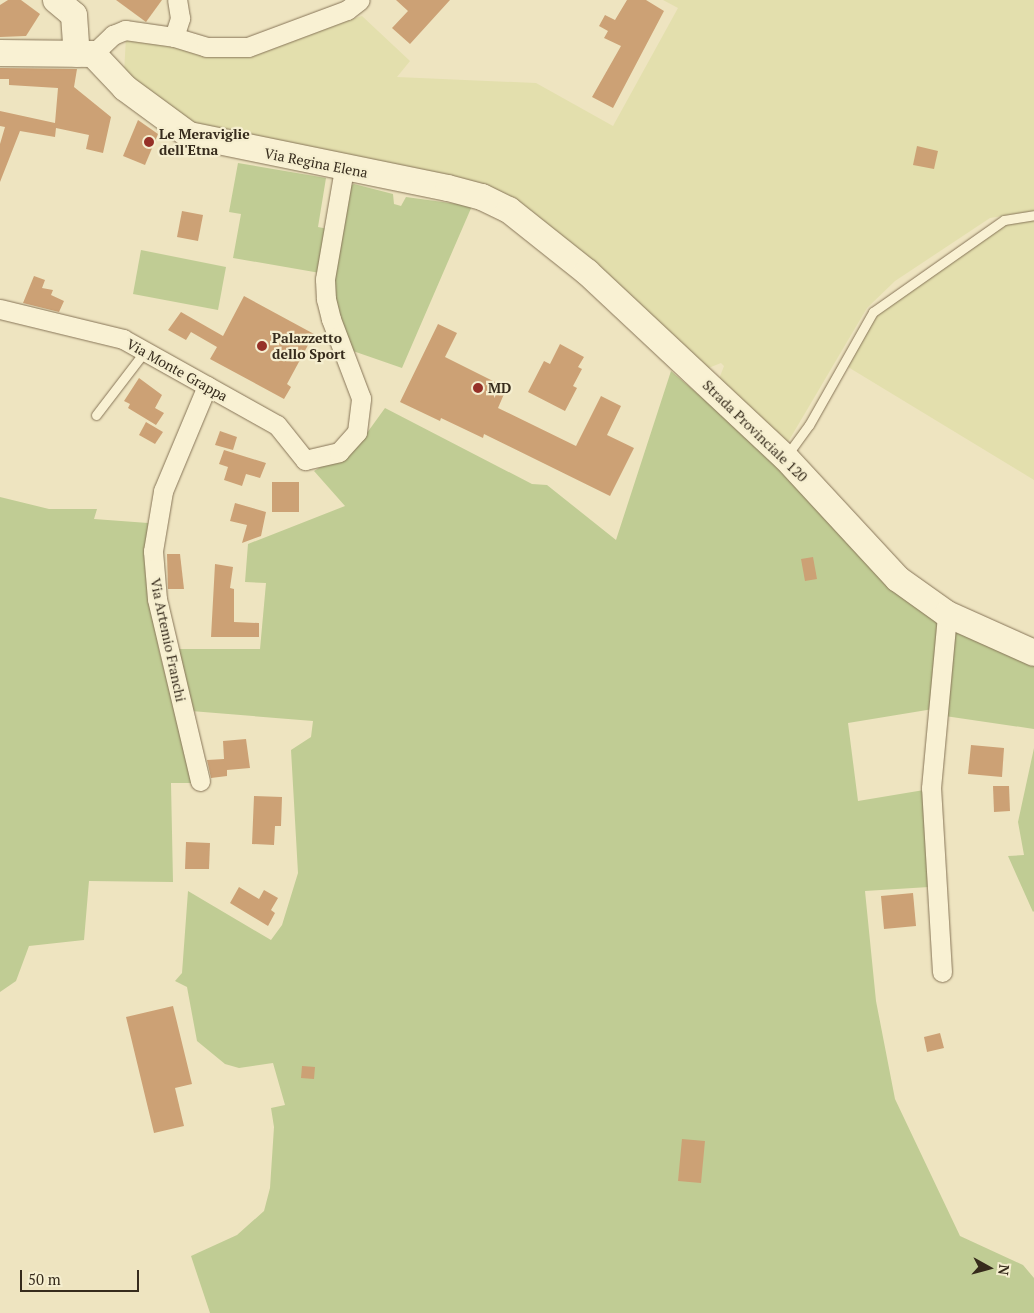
<!DOCTYPE html>
<html>
<head>
<meta charset="utf-8">
<style>
	body { margin:0 }
	#map { position:relative; width:1034px; height:1313px; overflow:hidden; background:#eee4c0; font-family:"PT Serif",serif }
	div>[style] { position:absolute }
	[style*='--x'] { left:calc(var(--x)*1px); top:calc(var(--y)*1px); width:calc(var(--w)*1px); rotate:calc(var(--a)*1deg) }
	.farmland>* { inset:0; background:#e3dfad }
	.green>* { inset:0; background:#c0cc94 }
	.building>* { inset:0; background:#cca175 }
	.roads { filter:drop-shadow(0 0 1px #877558) drop-shadow(0 0 1px #877558) }
	.lane>* { height:9px; margin:-4.5px; padding:0 4.5px; transform-origin:4.5px; border-radius:4.5px; background:#f9f1d3 }
	.street>* { height:19px; margin:-9.5px; padding:0 9.5px; transform-origin:9.5px; border-radius:9.5px; background:#f9f1d3 }
	.secondary>* { height:26px; margin:-13px; padding:0 13px; transform-origin:13px; border-radius:13px; background:#f9f1d3 }
	.dots>* { width:14px; height:14px; translate:-50% -50%; box-sizing:border-box; border:2px solid #f5eecf; border-radius:50% }
	span { translate:-50% -50%; white-space:nowrap; text-align:center; line-height:1.15; -webkit-text-stroke:4.5px #f5eecf; paint-order:stroke }
	.poi-label { font-size:14px; color:#362b1c; font-weight:700 }
	.left { translate:0 -50%; text-align:left }
	.street-label { font-size:14px; color:#362b1c }
	.north { position:absolute; left:964px; top:1243px; width:50px; height:50px; -webkit-text-stroke:4px #f5eecf; paint-order:stroke; rotate:97deg; font-size:14px; font-weight:700; line-height:20px; text-align:center; color:#362b1c }
	.north::after { content:''; display:block; margin:auto; width:18px; height:22px; background:#362b1c; clip-path:polygon(50% 0,100% 100%,50% 72%,0 100%) }
	.scale { position:absolute; left:20px; top:1270px; width:119px; height:22px; box-sizing:border-box; border:2px solid #362b1c; border-top:0; padding-left:6px; font-size:15px; line-height:18px; white-space:nowrap; color:#362b1c; -webkit-text-stroke:4px #f5eecf; paint-order:stroke }
</style>
</head>
<body>
<div id="map">
	<div class="farmland">
		<i style="clip-path:polygon(663px 0,1034px 0,1034px 211px,990px 218px,895px 281px,867px 308px,788px 442px,719px 379px,724px 366px,721px 363px,706px 369px,539px 218px,201px 127px,171px 111px,124px 73px,126px 37px,259px 48px,362px 16px,410px 61px,397px 77px,536px 83px,613px 126px,678px 8px)"></i>
		<i style="clip-path:polygon(1034px 220px,1034px 480px,848px 367px,873px 318px,994px 231px,1007px 224px)"></i>
	</div>
	<div class="green">
		<i style="clip-path:polygon(238px 163px,326px 178px,318px 227px,328px 229px,320px 273px,233px 258px,241px 214px,229px 212px)"></i>
		<i style="clip-path:polygon(354px 184px,393px 194px,394px 204px,401px 206px,406px 197px,472px 206px,402px 368px,353px 351px,330px 291px,347px 187px)"></i>
		<i style="clip-path:polygon(141px 250px,226px 267px,218px 310px,133px 294px)"></i>
		<i style="clip-path:polygon(671px 371px,788px 471px,940px 620px,933px 709px,848px 723px,858px 801px,924px 790px,929px 887px,865px 891px,876px 1001px,895px 1099px,960px 1236px,1023px 1265px,1034px 1278px,1034px 1313px,210px 1313px,191px 1256px,237px 1235px,264px 1211px,270px 1188px,274px 1127px,271px 1108px,285px 1105px,273px 1063px,239px 1068px,225px 1064px,197px 1041px,187px 987px,175px 981px,182px 973px,188px 891px,271px 940px,282px 925px,298px 873px,291px 750px,311px 737px,313px 721px,191px 711px,176px 649px,260px 649px,266px 583px,245px 582px,248px 544px,345px 506px,314px 471px,359px 444px,385px 408px,532px 484px,547px 485px,616px 540px)"></i>
		<i style="clip-path:polygon(0 497px,49px 509px,97px 509px,94px 519px,148px 523px,146px 571px,159px 650px,193px 783px,171px 783px,173px 882px,89px 881px,84px 940px,29px 946px,16px 981px,0 992px)"></i>
		<i style="clip-path:polygon(951px 626px,1034px 663px,1034px 729px,945px 716px)"></i>
		<i style="clip-path:polygon(1034px 748px,1034px 911px,1033px 912px,1008px 856px,1024px 855px,1018px 822px)"></i>
	</div>
	<div class="building">
		<i style="clip-path:polygon(8px 0,21px 0,40px 14px,26px 36px,0 37px,0 5px)"></i>
		<i style="clip-path:polygon(116px 0,162px 0,146px 22px)"></i>
		<i style="clip-path:polygon(396px 0,450px 0,410px 44px,392px 28px,408px 11px)"></i>
		<i style="clip-path:polygon(627px 0,646px 0,664px 11px,613px 108px,592px 97px,621px 46px,604px 38px,608px 31px,599px 26px,605px 15px,615px 20px)"></i>
		<i style="clip-path:polygon(0 68px,77px 69px,74px 87px,111px 117px,103px 153px,86px 149px,89px 135px,56px 128px,55px 137px,20px 131px,0 182px,0 144px,5px 127px,0 126px,0 111px,55px 123px,58px 88px,9px 85px,9px 79px,0 79px)"></i>
		<i style="clip-path:polygon(138px 120px,158px 134px,145px 165px,123px 156px)"></i>
		<i style="clip-path:polygon(917px 146px,938px 151px,934px 169px,913px 165px)"></i>
		<i style="clip-path:polygon(182px 211px,203px 215px,198px 241px,177px 237px)"></i>
		<i style="clip-path:polygon(34px 276px,45px 280px,42px 288px,53px 290px,51px 295px,64px 301px,59px 312px,23px 303px)"></i>
		<i style="clip-path:polygon(244px 296px,314px 334px,287px 384px,291px 387px,284px 399px,210px 359px,217px 347px,191px 332px,186px 340px,168px 330px,181px 312px,223px 336px)"></i>
		<i style="clip-path:polygon(438px 324px,457px 333px,445px 357px,499px 384px,496px 390px,504px 394px,498px 408px,576px 446px,601px 396px,621px 406px,607px 435px,634px 448px,610px 496px,484px 434px,483px 438px,441px 418px,440px 421px,400px 402px)"></i>
		<i style="clip-path:polygon(560px 344px,584px 357px,578px 367px,582px 369px,573px 386px,577px 388px,565px 411px,528px 392px,544px 361px,550px 364px)"></i>
		<i style="clip-path:polygon(139px 378px,162px 395px,155px 408px,164px 413px,156px 425px,128px 408px,130px 404px,124px 401px)"></i>
		<i style="clip-path:polygon(146px 422px,163px 432px,155px 444px,139px 435px)"></i>
		<i style="clip-path:polygon(220px 431px,237px 437px,233px 450px,215px 445px)"></i>
		<i style="clip-path:polygon(224px 450px,266px 463px,260px 478px,246px 474px,242px 486px,224px 480px,228px 467px,219px 464px)"></i>
		<i style="clip-path:polygon(272px 482px,299px 482px,299px 512px,272px 512px)"></i>
		<i style="clip-path:polygon(235px 503px,266px 512px,261px 536px,242px 543px,247px 525px,230px 521px)"></i>
		<i style="clip-path:polygon(167px 554px,180px 554px,184px 589px,168px 589px)"></i>
		<i style="clip-path:polygon(813px 557px,817px 579px,805px 581px,801px 559px)"></i>
		<i style="clip-path:polygon(215px 564px,233px 567px,230px 588px,234px 589px,234px 622px,259px 623px,259px 637px,211px 637px)"></i>
		<i style="clip-path:polygon(246px 739px,250px 768px,227px 770px,227px 776px,211px 778px,207px 760px,224px 759px,223px 741px)"></i>
		<i style="clip-path:polygon(971px 745px,1004px 748px,1002px 777px,968px 774px)"></i>
		<i style="clip-path:polygon(993px 786px,1009px 786px,1010px 811px,994px 812px)"></i>
		<i style="clip-path:polygon(254px 796px,282px 797px,281px 826px,275px 826px,274px 845px,252px 844px)"></i>
		<i style="clip-path:polygon(186px 842px,210px 843px,209px 869px,185px 869px)"></i>
		<i style="clip-path:polygon(239px 887px,259px 899px,264px 890px,278px 898px,271px 910px,275px 913px,268px 926px,230px 903px)"></i>
		<i style="clip-path:polygon(913px 893px,916px 926px,884px 929px,881px 896px)"></i>
		<i style="clip-path:polygon(173px 1006px,192px 1084px,175px 1088px,184px 1126px,154px 1133px,126px 1017px)"></i>
		<i style="clip-path:polygon(940px 1033px,944px 1048px,927px 1052px,924px 1037px)"></i>
		<i style="clip-path:polygon(302px 1066px,315px 1067px,314px 1079px,301px 1078px)"></i>
		<i style="clip-path:polygon(682px 1139px,705px 1141px,701px 1183px,678px 1181px)"></i>
	</div>
	<div class="roads">
		<div class="lane">
			<i style="--x:96;--y:415;--w:81;--a:-52.6"></i>
			<i style="--x:787;--y:455;--w:37;--a:-54"></i>
			<i style="--x:809;--y:425;--w:130;--a:-60.5"></i>
			<i style="--x:873;--y:312;--w:160;--a:-35.1"></i>
			<i style="--x:1004;--y:220;--w:30;--a:-9"></i>
		</div>
		<div class="street">
			<i style="--x:174;--y:37;--w:20;--a:-72"></i>
			<i style="--x:180;--y:18;--w:18;--a:-99"></i>
			<i style="--x:93;--y:54;--w:28;--a:-44"></i>
			<i style="--x:113;--y:35;--w:13;--a:-23"></i>
			<i style="--x:125;--y:30;--w:49;--a:8.1"></i>
			<i style="--x:174;--y:37;--w:34;--a:17"></i>
			<i style="--x:206;--y:47;--w:42;--a:0"></i>
			<i style="--x:248;--y:47;--w:106;--a:-20.5"></i>
			<i style="--x:347;--y:10;--w:16;--a:-38"></i>
			<i style="--x:0;--y:309;--w:127;--a:13.7"></i>
			<i style="--x:123;--y:339;--w:176;--a:29.2"></i>
			<i style="--x:277;--y:425;--w:45;--a:51.3"></i>
			<i style="--x:305;--y:460;--w:35;--a:-13"></i>
			<i style="--x:339;--y:452;--w:27;--a:-48"></i>
			<i style="--x:357;--y:432;--w:34;--a:-83"></i>
			<i style="--x:361;--y:398;--w:85;--a:-110.8"></i>
			<i style="--x:331;--y:319;--w:21;--a:-104"></i>
			<i style="--x:326;--y:299;--w:20;--a:-93"></i>
			<i style="--x:325;--y:279;--w:112;--a:-80.2"></i>
			<i style="--x:200;--y:781;--w:187;--a:-103.3"></i>
			<i style="--x:157;--y:599;--w:48;--a:-94.8"></i>
			<i style="--x:153;--y:551;--w:61;--a:-80.5"></i>
			<i style="--x:163;--y:491;--w:114;--a:-67.3"></i>
			<i style="--x:942;--y:972;--w:184;--a:-93.4"></i>
			<i style="--x:931;--y:788;--w:175;--a:-84.7"></i>
		</div>
		<div class="secondary">
			<i style="--x:56;--y:0;--w:23;--a:40"></i>
			<i style="--x:74;--y:15;--w:39;--a:86"></i>
			<i style="--x:0;--y:53;--w:93;--a:0.6"></i>
			<i style="--x:93;--y:54;--w:47;--a:46.7"></i>
			<i style="--x:125;--y:88;--w:79;--a:36.3"></i>
			<i style="--x:189;--y:135;--w:264;--a:11.6"></i>
			<i style="--x:448;--y:188;--w:35;--a:15"></i>
			<i style="--x:482;--y:197;--w:30;--a:26"></i>
			<i style="--x:509;--y:210;--w:100;--a:38.5"></i>
			<i style="--x:587;--y:272;--w:271;--a:43.1"></i>
			<i style="--x:785;--y:457;--w:166;--a:47.2"></i>
			<i style="--x:898;--y:579;--w:60;--a:35.5"></i>
			<i style="--x:947;--y:614;--w:95;--a:24.1"></i>
		</div>
	</div>
	<div class="dots">
		<i style="left:149px;top:142px;background:#963128"></i>
		<i style="left:262px;top:346px;background:#963128"></i>
		<i style="left:478px;top:388px;background:#963128"></i>
	</div>
	<div class="poi-label">
		<span class="left" style="left:159px;top:142px">Le Meraviglie<br>dell'Etna</span>
		<span class="left" style="left:272px;top:346px">Palazzetto<br>dello Sport</span>
		<span class="left" style="left:488px;top:388px">MD</span>
	</div>
	<div class="street-label">
		<span style="left:316px;top:163px;rotate:11deg">Via Regina Elena</span>
		<span style="left:177px;top:370px;rotate:29deg">Via Monte Grappa</span>
		<span style="left:755px;top:431px;rotate:44deg">Strada Provinciale 120</span>
		<span style="left:168px;top:640px;rotate:78deg">Via Artemio Franchi</span>
	</div>
	<div class="north">N</div>
	<div class="scale">50 m</div>
</div>
</body>
</html>
